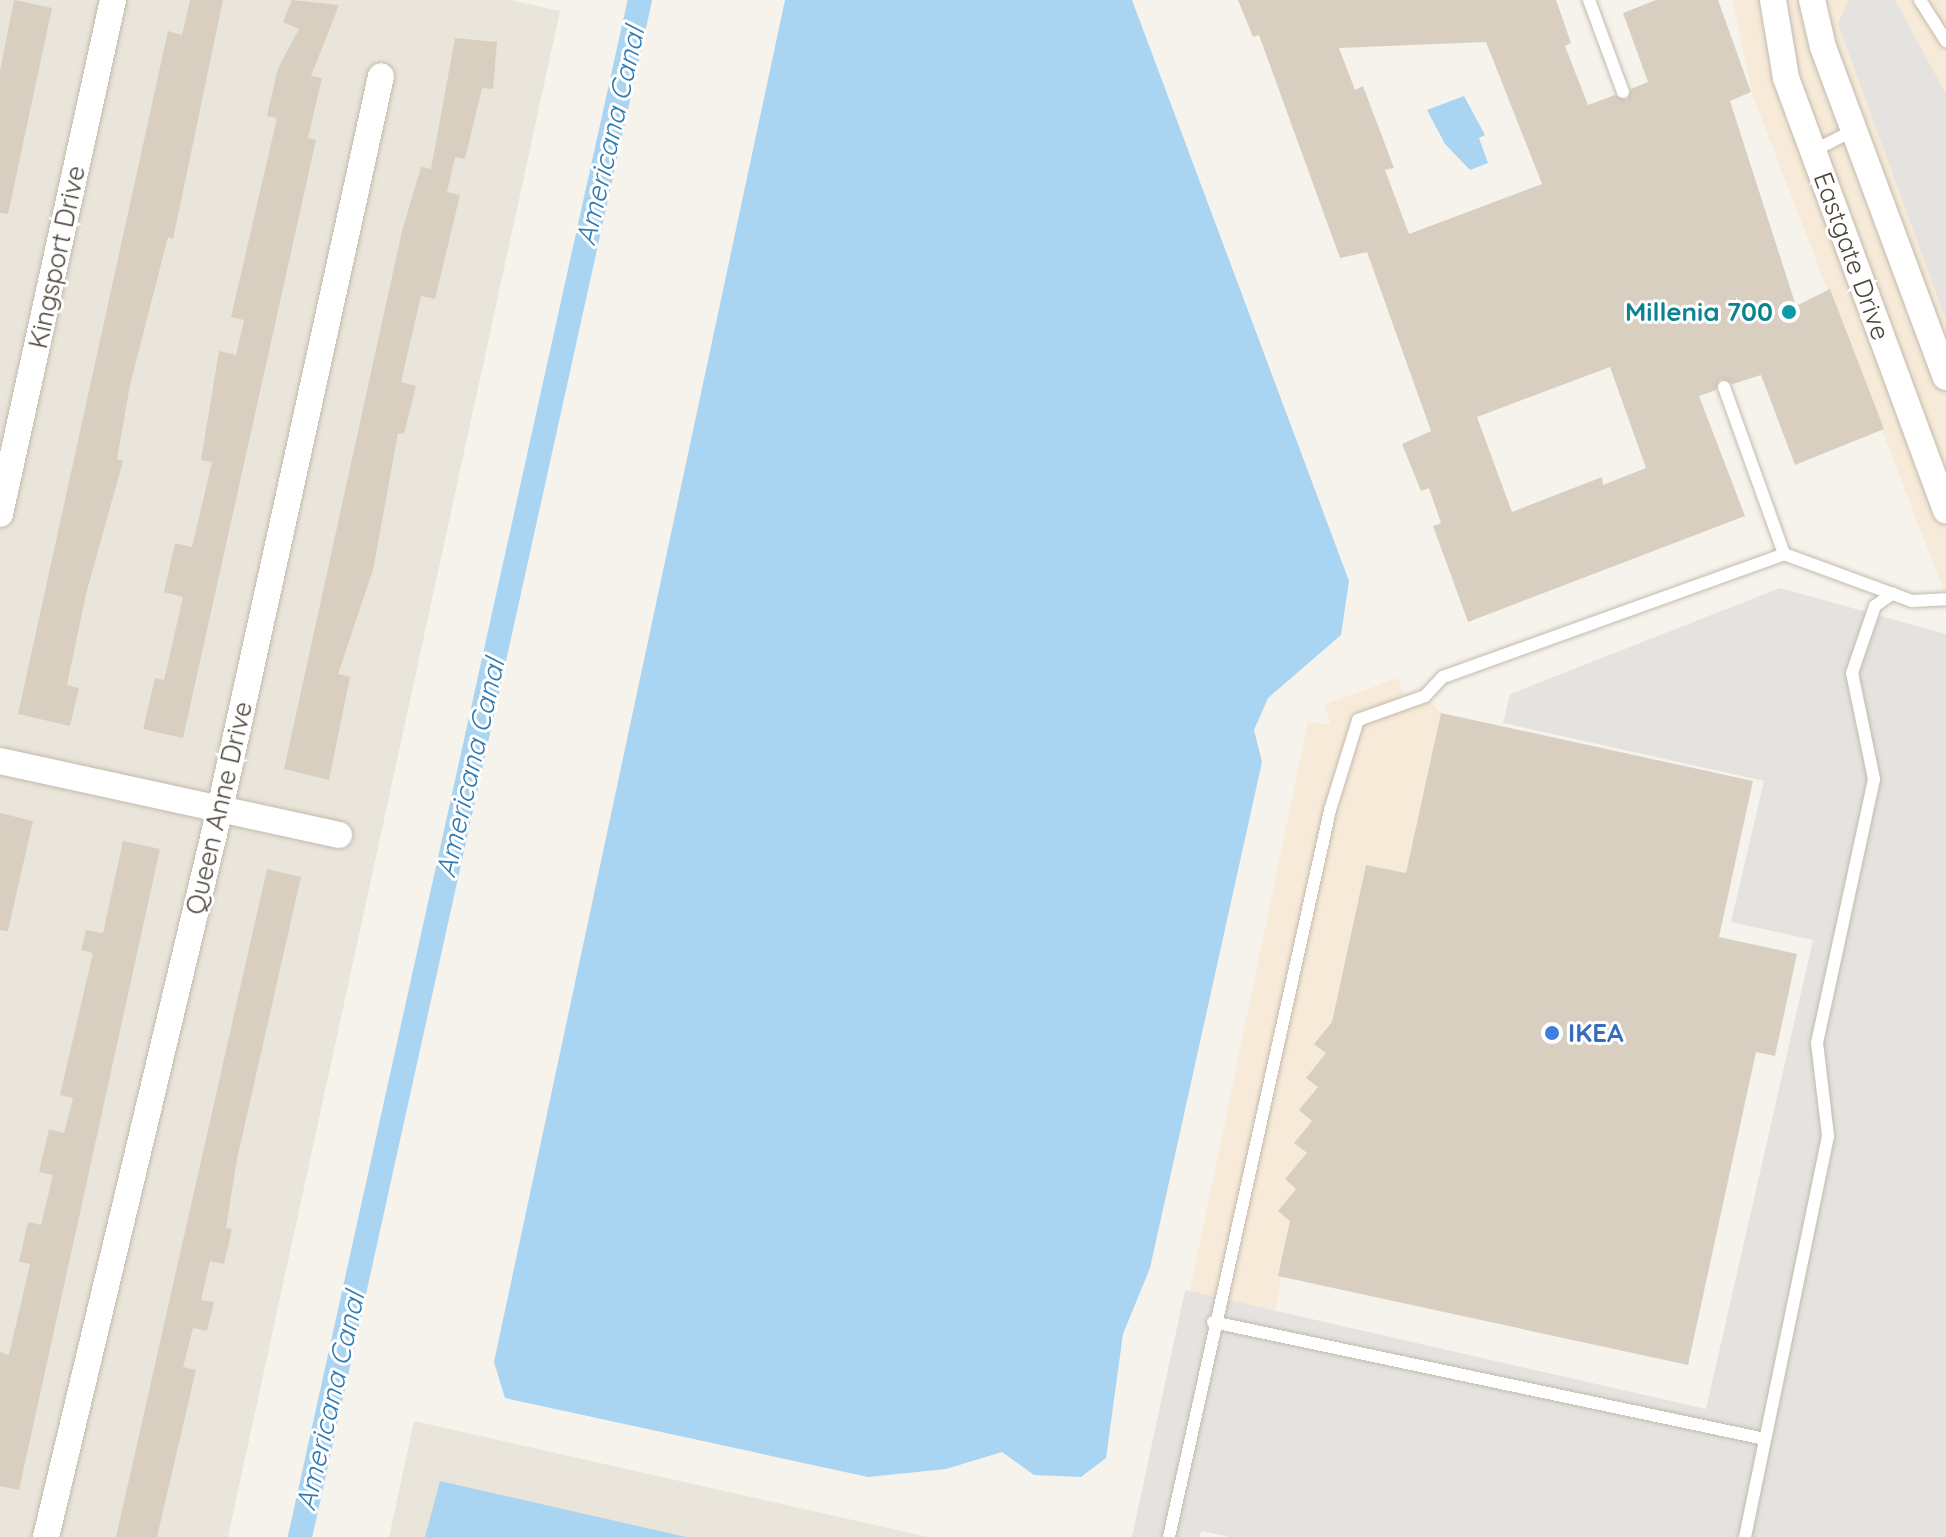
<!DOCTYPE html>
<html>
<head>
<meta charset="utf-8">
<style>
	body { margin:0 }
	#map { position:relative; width:1946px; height:1537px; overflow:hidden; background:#f6f3ec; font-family:Quicksand,sans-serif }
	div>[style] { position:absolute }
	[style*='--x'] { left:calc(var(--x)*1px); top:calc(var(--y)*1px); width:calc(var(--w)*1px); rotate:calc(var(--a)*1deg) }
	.residential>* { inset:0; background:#eae5da }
	.commercial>* { inset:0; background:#f7ead8 }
	.parking>* { inset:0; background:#e5e3e0 }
	.water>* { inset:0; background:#a9d4f2 }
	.canal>* { height:24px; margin:-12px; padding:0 12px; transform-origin:12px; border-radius:12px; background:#a9d4f2 }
	.building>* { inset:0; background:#d8cfc1 }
	.roads { filter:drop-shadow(0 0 2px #c2bbae) drop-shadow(0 0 2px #c2bbae) }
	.service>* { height:12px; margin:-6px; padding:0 6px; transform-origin:6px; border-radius:6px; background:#fff }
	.minor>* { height:26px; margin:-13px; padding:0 13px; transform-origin:13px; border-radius:13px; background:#fff }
	.dots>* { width:22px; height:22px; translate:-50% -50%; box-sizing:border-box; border:4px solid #fff; border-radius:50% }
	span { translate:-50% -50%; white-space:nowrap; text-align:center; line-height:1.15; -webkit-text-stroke:6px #fff; paint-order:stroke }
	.street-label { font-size:26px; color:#4b4439 }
	.culture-label { font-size:26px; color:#0d838f; font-weight:700 }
	.right { translate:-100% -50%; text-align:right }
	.shop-label { font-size:26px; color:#366cbe; font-weight:700 }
	.left { translate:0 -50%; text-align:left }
	.water-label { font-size:28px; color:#2e7ab2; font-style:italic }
</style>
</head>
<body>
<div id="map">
	<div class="residential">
		<i style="clip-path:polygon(0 0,510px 0,560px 11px,228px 1537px,0 1537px)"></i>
		<i style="clip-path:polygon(414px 1421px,928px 1537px,389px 1537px)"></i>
	</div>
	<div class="commercial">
		<i style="clip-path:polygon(1733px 0,1946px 0,1946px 596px,1753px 97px)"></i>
		<i style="clip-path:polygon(1398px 678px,1404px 694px,1425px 696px,1441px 713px,1406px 873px,1366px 865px,1332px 1022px,1315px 1043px,1326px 1053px,1307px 1077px,1318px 1087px,1299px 1110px,1312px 1121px,1294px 1143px,1307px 1153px,1285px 1179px,1296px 1189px,1278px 1211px,1290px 1221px,1272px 1335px,1188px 1300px,1308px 722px,1331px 725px,1324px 705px)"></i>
	</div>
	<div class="parking">
		<i style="clip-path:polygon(1848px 0,1895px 0,1946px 94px,1946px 320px,1838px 24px)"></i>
		<i style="clip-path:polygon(1780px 588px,1946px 634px,1946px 1537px,1231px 1537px,1202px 1531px,1199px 1537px,1132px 1537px,1185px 1290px,1706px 1409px,1813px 940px,1731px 922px,1764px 781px,1503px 723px,1510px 694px)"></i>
	</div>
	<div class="water">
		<i style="clip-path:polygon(785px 0,1132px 0,1349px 581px,1341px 635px,1268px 698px,1254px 730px,1262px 762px,1150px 1268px,1123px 1334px,1106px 1458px,1081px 1477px,1034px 1475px,1002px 1452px,946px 1469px,868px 1477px,505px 1398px,494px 1362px)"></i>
		<i style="clip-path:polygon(1464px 96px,1485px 135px,1479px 138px,1488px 163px,1470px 170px,1445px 144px,1427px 110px)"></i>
		<i style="clip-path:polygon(440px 1481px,686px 1537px,425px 1537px)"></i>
	</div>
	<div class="canal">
		<i style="--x:300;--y:1537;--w:1574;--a:-77.53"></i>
	</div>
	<div class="building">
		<i style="clip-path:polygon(14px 0,52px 8px,8px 214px,0 213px,0 71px)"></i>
		<i style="clip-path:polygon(190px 0,223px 0,173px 239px,168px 237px,130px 385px,117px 459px,123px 461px,86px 594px,67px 685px,79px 688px,70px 726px,18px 714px,168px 31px,182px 35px)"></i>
		<i style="clip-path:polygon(292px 0,339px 5px,311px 76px,322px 78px,308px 138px,316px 140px,183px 738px,143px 729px,155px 678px,164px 680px,183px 597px,164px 592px,175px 543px,192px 547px,212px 462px,201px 460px,219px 351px,236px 355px,244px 320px,231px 317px,277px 118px,267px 116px,278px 68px,299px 29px,283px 22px)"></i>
		<i style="clip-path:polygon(evenodd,1238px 0,1556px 0,1571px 43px,1565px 46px,1588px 105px,1615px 95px,1627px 100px,1631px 89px,1648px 82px,1623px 13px,1656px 0,1718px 0,1751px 92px,1730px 101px,1796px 306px,1830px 289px,1884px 429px,1795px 465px,1761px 375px,1733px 384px,1720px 379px,1716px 390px,1699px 396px,1745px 516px,1468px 622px,1433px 526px,1441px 523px,1429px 488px,1421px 491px,1402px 444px,1431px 431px,1367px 252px,1340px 258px,1259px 35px,1253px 37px,1238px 0,1486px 42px,1542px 184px,1409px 234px,1385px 170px,1394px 168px,1363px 86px,1355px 90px,1339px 48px,1486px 42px,1238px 0,1610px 367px,1646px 468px,1603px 485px,1602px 477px,1512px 512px,1477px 417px,1610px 367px)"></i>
		<i style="clip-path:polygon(455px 38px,497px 42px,493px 89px,482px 88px,465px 159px,455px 157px,447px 192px,460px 195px,435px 299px,421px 296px,401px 382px,416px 386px,404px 434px,398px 433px,373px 570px,338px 674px,350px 677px,329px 780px,284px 769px,402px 231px,421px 167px,431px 169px)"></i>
		<i style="clip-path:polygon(1441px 713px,1753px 781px,1719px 937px,1797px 954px,1775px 1056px,1756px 1052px,1688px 1365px,1278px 1276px,1290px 1221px,1278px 1211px,1296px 1189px,1285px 1179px,1307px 1153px,1294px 1143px,1312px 1121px,1299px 1110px,1318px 1087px,1306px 1078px,1326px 1053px,1314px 1044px,1332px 1022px,1366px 865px,1406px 873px)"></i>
		<i style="clip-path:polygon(0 813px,33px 821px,8px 931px,0 930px)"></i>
		<i style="clip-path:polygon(123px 841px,160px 849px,19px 1490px,0 1486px,0 1352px,9px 1355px,30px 1264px,19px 1262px,28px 1222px,41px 1225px,53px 1175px,39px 1172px,49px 1129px,64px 1133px,73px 1098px,60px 1095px,93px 953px,81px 950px,86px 930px,103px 933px)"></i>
		<i style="clip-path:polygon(267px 869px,301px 877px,237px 1159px,226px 1228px,232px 1229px,224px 1264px,210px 1261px,201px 1300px,214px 1302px,207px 1331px,193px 1328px,183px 1367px,196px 1370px,157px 1537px,116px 1537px)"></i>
	</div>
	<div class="roads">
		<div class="service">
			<i style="--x:1589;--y:0;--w:98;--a:69.7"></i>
			<i style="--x:1920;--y:0;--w:49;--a:57.6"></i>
			<i style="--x:1813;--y:151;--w:46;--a:-27.1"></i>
			<i style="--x:1724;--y:387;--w:177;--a:70.2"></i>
			<i style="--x:1213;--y:1322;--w:564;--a:11.97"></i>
			<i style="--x:1169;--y:1537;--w:745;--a:-77.51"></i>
			<i style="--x:1330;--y:810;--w:94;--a:-72.7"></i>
			<i style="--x:1358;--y:720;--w:71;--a:-19.7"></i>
			<i style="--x:1425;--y:696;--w:26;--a:-47"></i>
			<i style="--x:1443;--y:677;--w:363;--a:-19.8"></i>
			<i style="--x:1784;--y:554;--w:136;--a:20.2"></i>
			<i style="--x:1912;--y:601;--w:34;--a:-3"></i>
			<i style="--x:1745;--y:1537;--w:409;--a:-78.3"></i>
			<i style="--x:1828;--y:1136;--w:94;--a:-96.7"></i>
			<i style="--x:1817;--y:1043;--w:270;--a:-77.8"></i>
			<i style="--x:1874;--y:779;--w:108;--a:-101.7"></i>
			<i style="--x:1852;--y:673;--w:71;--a:-71.1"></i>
			<i style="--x:1875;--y:606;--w:22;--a:-36"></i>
		</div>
		<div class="minor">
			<i style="--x:1773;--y:0;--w:79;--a:80.5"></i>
			<i style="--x:1786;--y:78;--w:461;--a:69.7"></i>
			<i style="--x:1812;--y:0;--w:48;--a:76.8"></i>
			<i style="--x:1823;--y:47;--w:352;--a:69.6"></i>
			<i style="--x:0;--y:514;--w:526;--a:-77.6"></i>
			<i style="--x:0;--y:761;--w:347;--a:12.3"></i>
			<i style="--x:46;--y:1537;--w:749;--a:-76.56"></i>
			<i style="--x:220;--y:809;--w:750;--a:-77.61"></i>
		</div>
	</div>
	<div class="dots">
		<i style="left:1789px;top:312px;background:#0f9aa8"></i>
		<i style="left:1552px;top:1033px;background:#3f7fe0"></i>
	</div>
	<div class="street-label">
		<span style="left:1852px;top:256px;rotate:70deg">Eastgate Drive</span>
		<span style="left:57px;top:257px;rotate:-78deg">Kingsport Drive</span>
		<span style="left:219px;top:808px;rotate:-77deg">Queen Anne Drive</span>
	</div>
	<div class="culture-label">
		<span class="right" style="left:1773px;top:312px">Millenia 700</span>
	</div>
	<div class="shop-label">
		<span class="left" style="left:1568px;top:1033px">IKEA</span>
	</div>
	<div class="water-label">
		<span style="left:610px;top:136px;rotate:-77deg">Americana Canal</span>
		<span style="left:470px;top:768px;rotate:-77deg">Americana Canal</span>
		<span style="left:330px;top:1401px;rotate:-77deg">Americana Canal</span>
	</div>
</div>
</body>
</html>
